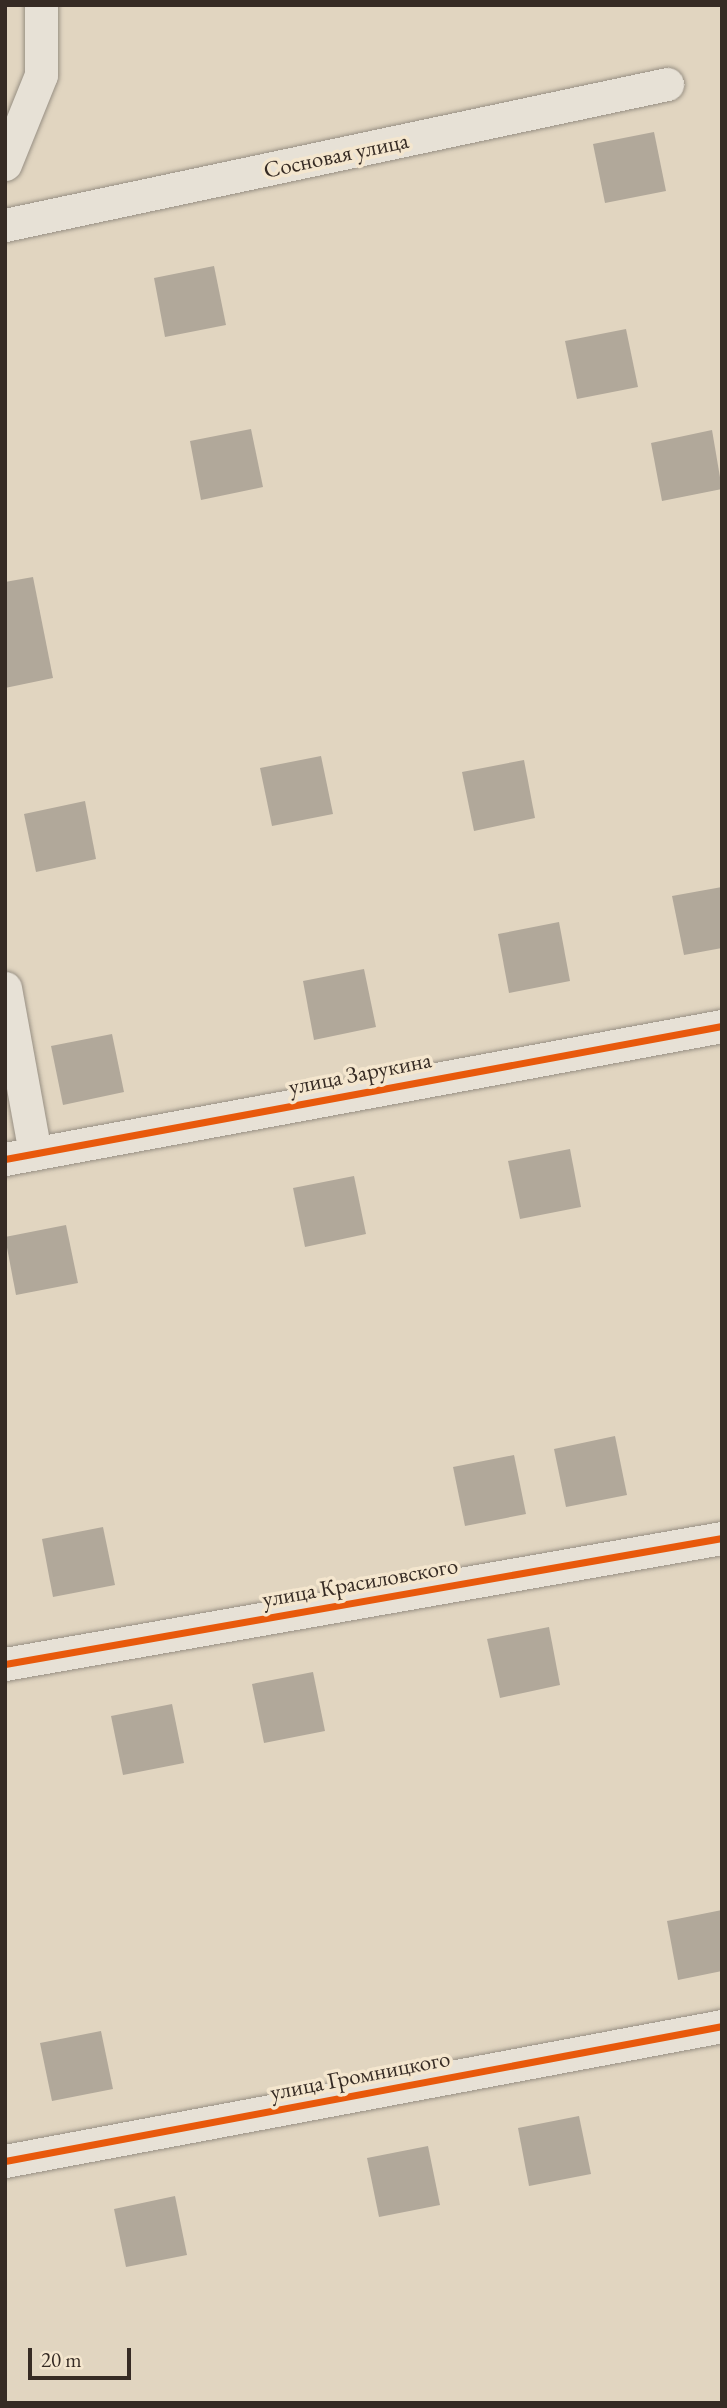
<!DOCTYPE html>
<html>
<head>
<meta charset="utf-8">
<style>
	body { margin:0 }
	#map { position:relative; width:727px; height:2408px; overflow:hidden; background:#e1d5c0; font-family:"EB Garamond",serif }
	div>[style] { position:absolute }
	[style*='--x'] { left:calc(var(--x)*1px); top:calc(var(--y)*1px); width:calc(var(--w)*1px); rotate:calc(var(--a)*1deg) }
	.building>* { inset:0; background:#b1a89a }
	.roads { filter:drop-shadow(0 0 2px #978f83) drop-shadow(0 0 2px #978f83) }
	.minor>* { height:33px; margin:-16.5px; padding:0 16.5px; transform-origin:16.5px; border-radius:16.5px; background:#e7e1d6 }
	.cycleway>* { height:7px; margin:-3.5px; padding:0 3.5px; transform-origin:3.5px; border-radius:3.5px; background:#e8590c }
	span { translate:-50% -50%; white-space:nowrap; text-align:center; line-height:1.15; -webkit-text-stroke:7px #f4e6ce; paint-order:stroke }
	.street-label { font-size:23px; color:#362b24 }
	.frame { position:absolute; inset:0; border:7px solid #362b24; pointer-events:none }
	.scale { position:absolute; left:28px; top:2348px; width:103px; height:32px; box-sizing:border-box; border:4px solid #362b24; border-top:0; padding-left:9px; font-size:21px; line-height:24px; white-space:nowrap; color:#362b24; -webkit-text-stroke:5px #f4e6ce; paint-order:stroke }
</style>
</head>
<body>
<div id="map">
	<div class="building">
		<i style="clip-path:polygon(654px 132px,666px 191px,605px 203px,593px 144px)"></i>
		<i style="clip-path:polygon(214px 266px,226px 325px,165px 337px,154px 278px)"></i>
		<i style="clip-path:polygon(626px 329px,638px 387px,577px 399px,565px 341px)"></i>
		<i style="clip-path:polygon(251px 429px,263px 487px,201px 500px,190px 441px)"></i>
		<i style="clip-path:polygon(712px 430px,722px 489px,662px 501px,651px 443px)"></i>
		<i style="clip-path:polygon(33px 577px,53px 678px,5px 688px,5px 582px)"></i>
		<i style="clip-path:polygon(321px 756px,333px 814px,272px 826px,260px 768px)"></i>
		<i style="clip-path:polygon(524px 760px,535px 818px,474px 831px,462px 772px)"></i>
		<i style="clip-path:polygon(85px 801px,96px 859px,36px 872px,24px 814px)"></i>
		<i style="clip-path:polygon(722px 887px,722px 948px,684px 955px,672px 896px)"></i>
		<i style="clip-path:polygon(559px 922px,570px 981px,509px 993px,498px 934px)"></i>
		<i style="clip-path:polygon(364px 969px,376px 1027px,314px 1040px,303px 981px)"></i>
		<i style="clip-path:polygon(112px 1034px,124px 1092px,63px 1105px,51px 1046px)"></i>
		<i style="clip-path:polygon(570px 1149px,581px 1207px,520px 1219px,508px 1161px)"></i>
		<i style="clip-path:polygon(354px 1176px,366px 1234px,305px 1247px,293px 1188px)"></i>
		<i style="clip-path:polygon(66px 1225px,78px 1283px,16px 1295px,5px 1237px)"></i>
		<i style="clip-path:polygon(615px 1436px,627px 1495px,566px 1507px,554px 1449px)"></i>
		<i style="clip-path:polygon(514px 1455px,526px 1514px,465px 1526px,453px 1467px)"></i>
		<i style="clip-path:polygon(103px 1527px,115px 1585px,53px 1597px,42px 1539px)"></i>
		<i style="clip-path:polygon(549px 1627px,560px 1685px,500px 1698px,487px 1639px)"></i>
		<i style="clip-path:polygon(313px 1672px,325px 1731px,264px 1743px,252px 1684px)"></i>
		<i style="clip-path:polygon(172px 1704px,184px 1763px,123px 1775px,111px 1716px)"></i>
		<i style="clip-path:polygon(722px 1910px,722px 1971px,678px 1980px,667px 1921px)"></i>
		<i style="clip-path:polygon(101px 2031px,113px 2089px,52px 2101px,40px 2043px)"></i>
		<i style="clip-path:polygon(579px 2116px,591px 2174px,529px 2186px,518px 2128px)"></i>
		<i style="clip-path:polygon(428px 2146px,440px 2205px,379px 2217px,367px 2158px)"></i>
		<i style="clip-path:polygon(175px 2196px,187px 2255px,126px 2267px,114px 2209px)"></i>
	</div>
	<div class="roads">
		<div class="minor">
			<i style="--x:5;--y:164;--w:96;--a:-68"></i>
			<i style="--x:41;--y:75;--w:70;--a:-90"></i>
			<i style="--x:5;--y:225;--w:677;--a:-12.02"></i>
			<i style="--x:5;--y:988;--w:168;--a:79.7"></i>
			<i style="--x:5;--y:1159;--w:729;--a:-10.51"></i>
			<i style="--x:5;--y:1664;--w:728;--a:-9.97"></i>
			<i style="--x:5;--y:2161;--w:730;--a:-10.66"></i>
		</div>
	</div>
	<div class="cycleway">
		<i style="--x:5;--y:1159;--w:729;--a:-10.51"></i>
		<i style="--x:5;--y:1664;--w:728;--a:-9.97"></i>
		<i style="--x:5;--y:2161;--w:730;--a:-10.66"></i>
	</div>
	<div class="street-label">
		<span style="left:336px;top:155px;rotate:-12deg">Сосновая улица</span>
		<span style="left:360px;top:1073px;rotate:-11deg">улица Зарукина</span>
		<span style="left:360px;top:1582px;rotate:-10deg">улица Красиловского</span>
		<span style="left:360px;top:2075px;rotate:-11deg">улица Громницкого</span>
	</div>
	<div class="frame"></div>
	<div class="scale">20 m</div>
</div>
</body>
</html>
